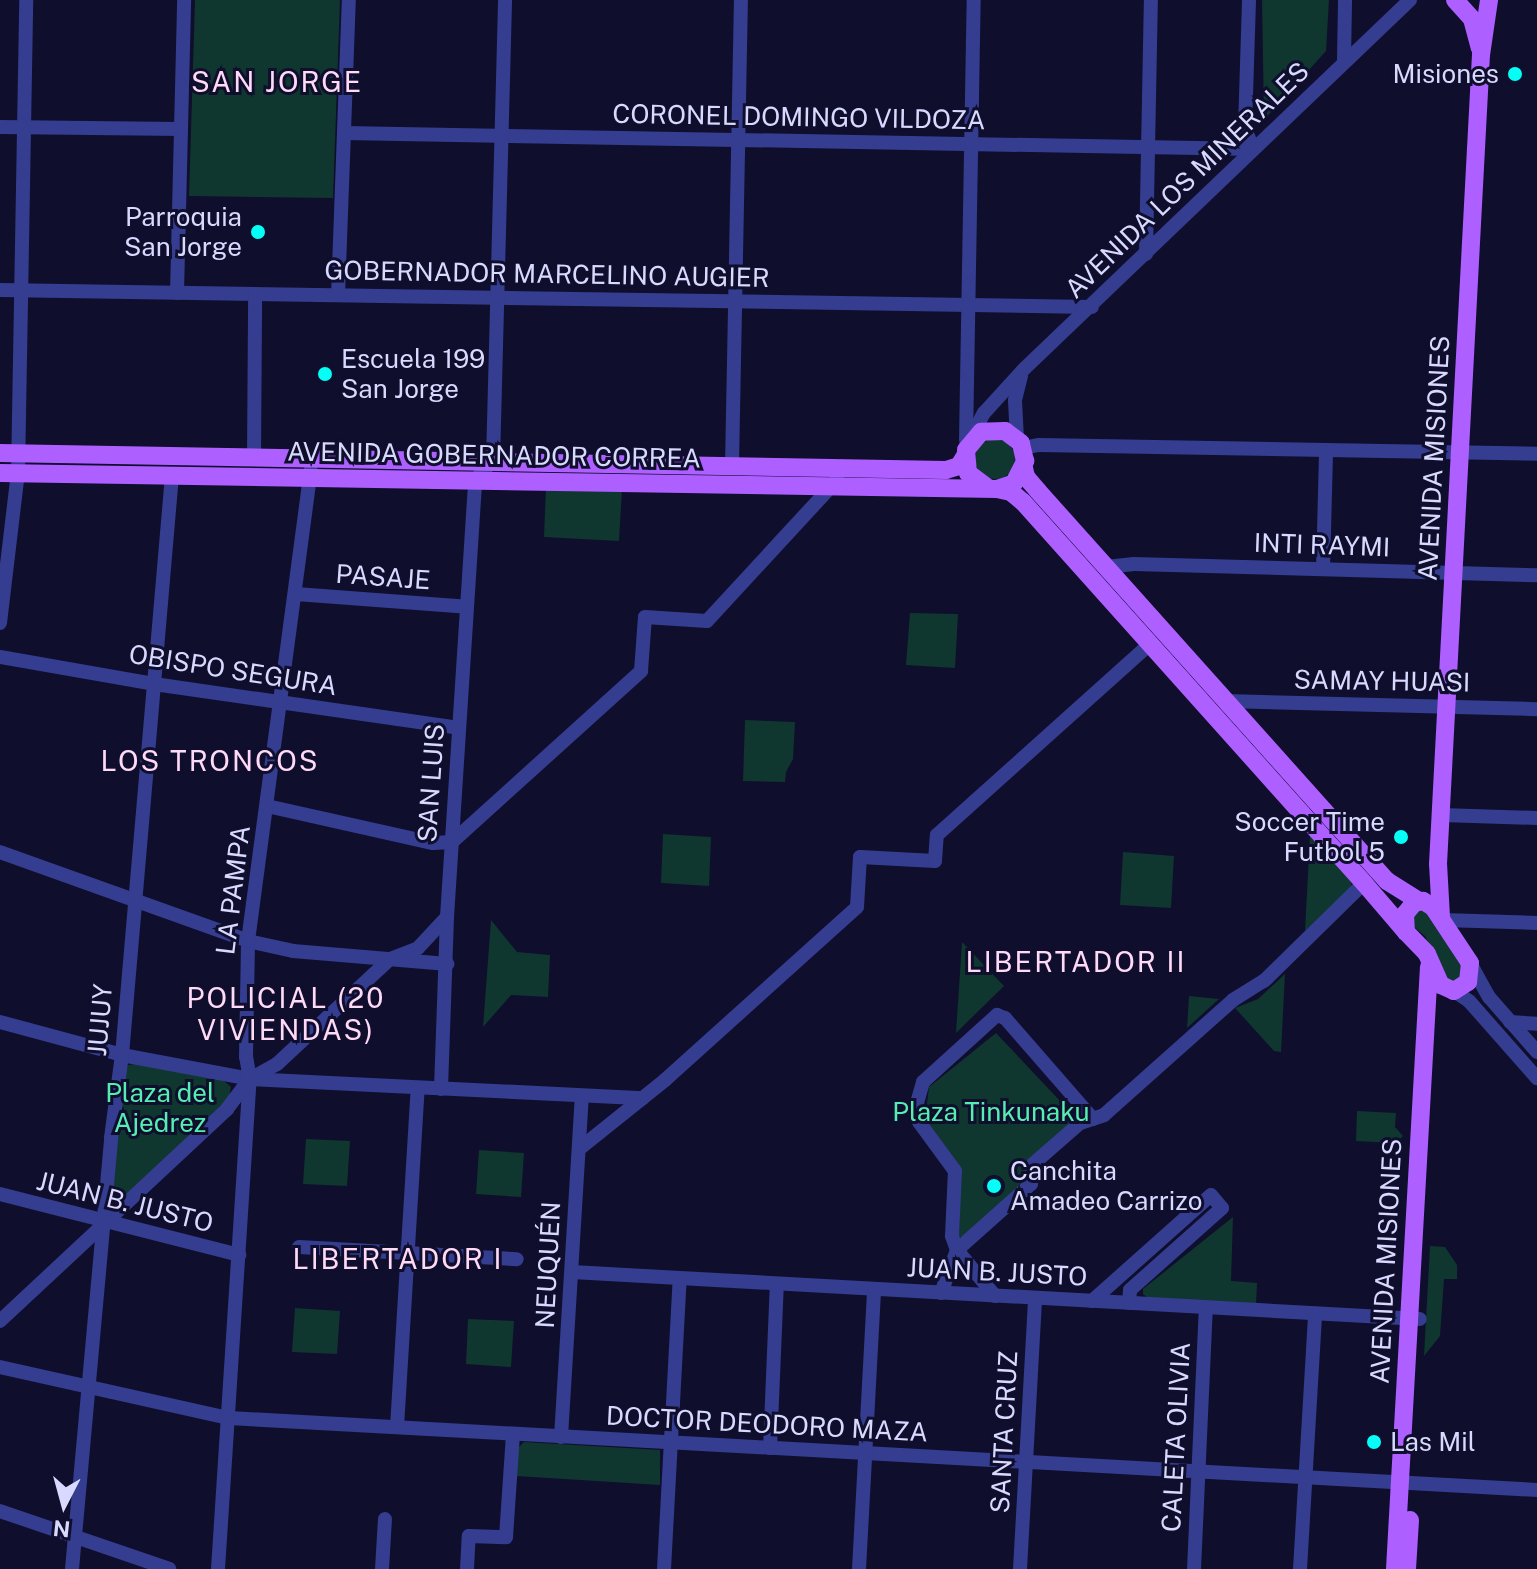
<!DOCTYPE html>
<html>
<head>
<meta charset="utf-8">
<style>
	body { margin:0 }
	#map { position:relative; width:1537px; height:1569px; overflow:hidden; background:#0f0e2c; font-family:"Public Sans",sans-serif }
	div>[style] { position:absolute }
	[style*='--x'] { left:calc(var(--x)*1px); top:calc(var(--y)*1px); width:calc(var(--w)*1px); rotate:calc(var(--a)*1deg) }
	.green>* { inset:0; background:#103630 }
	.round { border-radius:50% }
	.minor>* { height:14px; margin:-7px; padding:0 7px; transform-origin:7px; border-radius:7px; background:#343d90 }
	.major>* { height:18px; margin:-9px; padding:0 9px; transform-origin:9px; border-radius:9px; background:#ae5fff }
	.dots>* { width:22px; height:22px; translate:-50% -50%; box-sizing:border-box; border:4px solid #0f0e2c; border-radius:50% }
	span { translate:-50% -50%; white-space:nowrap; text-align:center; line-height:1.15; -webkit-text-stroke:6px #0f0e2c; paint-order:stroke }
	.poi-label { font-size:26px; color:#d8d9ff }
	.right { translate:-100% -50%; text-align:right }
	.left { translate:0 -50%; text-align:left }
	.street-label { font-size:26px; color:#d8d9ff }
	.park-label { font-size:26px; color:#56edb3 }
	.neighbourhood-label { font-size:28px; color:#ffdaf7; letter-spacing:2px }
	.north { position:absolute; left:24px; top:1465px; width:80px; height:80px; -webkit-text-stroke:6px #0f0e2c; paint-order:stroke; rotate:186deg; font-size:22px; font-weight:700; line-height:32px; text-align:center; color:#d8d9ff }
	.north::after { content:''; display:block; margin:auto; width:28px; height:36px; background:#d8d9ff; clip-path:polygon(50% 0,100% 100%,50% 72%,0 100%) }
</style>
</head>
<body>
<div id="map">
	<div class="green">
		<i style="clip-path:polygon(195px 0,340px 0,333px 198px,189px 196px)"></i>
		<i style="clip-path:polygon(1262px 0,1329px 0,1326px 51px,1264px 120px)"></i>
		<i class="round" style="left:975px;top:439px;width:40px;height:40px"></i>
		<i style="clip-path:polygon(546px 488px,622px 489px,619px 541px,544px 537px)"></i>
		<i style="clip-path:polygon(910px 613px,958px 614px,955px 668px,906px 665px)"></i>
		<i style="clip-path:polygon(745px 720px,795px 722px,793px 759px,786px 772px,785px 782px,743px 781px)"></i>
		<i style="clip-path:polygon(663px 834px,711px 837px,709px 886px,661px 883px)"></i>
		<i style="clip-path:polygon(1310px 835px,1352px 880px,1351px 888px,1305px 931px)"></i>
		<i style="clip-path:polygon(1123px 852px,1174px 856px,1171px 908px,1120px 905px)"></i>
		<i style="clip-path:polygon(1423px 907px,1462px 965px,1461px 979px,1448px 983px,1425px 936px,1413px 926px,1411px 915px)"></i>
		<i style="clip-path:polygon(491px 920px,517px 952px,550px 955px,548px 997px,511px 995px,483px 1027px)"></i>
		<i style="clip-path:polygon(962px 942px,1004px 986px,956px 1033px)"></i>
		<i style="clip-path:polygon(1285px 974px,1281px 1052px,1274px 1051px,1235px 1008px,1258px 999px)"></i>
		<i style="clip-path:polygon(1189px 996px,1219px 999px,1187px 1028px)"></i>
		<i style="clip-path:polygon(996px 1033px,1077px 1119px,1029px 1161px,1024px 1182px,962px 1238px,957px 1235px,959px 1168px,925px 1120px,929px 1087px)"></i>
		<i style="clip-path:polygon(135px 1064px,223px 1080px,231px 1087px,229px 1098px,121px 1200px,114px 1200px,111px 1193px,125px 1071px,128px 1065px)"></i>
		<i style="clip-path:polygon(1357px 1111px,1396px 1113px,1395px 1127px,1403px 1136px,1396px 1143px,1356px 1141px)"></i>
		<i style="clip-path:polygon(306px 1139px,350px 1141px,347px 1186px,303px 1184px)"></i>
		<i style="clip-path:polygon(479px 1150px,524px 1153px,521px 1197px,476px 1194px)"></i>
		<i style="clip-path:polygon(1233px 1217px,1231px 1281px,1257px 1283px,1256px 1304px,1148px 1298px,1143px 1294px,1143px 1289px)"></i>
		<i style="clip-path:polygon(1430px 1246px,1445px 1247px,1457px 1265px,1457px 1279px,1444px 1279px,1440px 1336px,1424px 1356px)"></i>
		<i style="clip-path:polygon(295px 1308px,340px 1311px,337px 1354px,292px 1352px)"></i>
		<i style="clip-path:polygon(468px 1319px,514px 1321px,511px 1367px,466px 1364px)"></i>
		<i style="clip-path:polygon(524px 1442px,660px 1450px,660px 1485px,516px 1476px,518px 1448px)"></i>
	</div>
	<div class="minor">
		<i style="--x:1344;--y:59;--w:59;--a:-89"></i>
		<i style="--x:0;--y:127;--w:181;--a:0.6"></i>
		<i style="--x:344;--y:133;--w:909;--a:1.01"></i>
		<i style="--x:1253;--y:149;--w:22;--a:-111"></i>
		<i style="--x:1245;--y:128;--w:128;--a:-88.2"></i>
		<i style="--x:1146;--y:254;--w:254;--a:-88.9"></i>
		<i style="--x:0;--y:290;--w:1092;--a:0.89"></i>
		<i style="--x:177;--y:293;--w:293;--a:-88.6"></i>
		<i style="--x:338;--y:295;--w:295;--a:-87.9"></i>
		<i style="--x:1017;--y:439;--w:39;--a:-93"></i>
		<i style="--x:1015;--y:400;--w:25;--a:-76"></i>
		<i style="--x:966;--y:440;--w:440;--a:-89"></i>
		<i style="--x:970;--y:440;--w:30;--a:-63"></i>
		<i style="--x:984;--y:413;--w:59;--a:-47.7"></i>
		<i style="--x:1024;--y:369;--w:534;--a:-43.71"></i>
		<i style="--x:1023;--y:448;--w:16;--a:-11"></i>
		<i style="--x:1039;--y:445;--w:498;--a:1"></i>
		<i style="--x:254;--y:457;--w:163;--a:-89.6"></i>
		<i style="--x:732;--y:465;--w:465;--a:-88.9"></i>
		<i style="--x:1106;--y:567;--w:28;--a:-6"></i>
		<i style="--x:1134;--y:564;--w:403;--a:1.6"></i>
		<i style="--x:1323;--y:569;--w:118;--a:-88.5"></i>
		<i style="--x:296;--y:594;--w:171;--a:4.3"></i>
		<i style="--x:0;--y:623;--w:151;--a:-83.2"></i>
		<i style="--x:18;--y:473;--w:473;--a:-89"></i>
		<i style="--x:0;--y:657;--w:156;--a:9.9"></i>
		<i style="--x:154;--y:684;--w:308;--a:8.2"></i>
		<i style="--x:1226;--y:701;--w:311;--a:1.5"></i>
		<i style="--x:267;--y:806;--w:170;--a:12.6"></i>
		<i style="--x:433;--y:843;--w:19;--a:-3"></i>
		<i style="--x:452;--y:842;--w:255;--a:-42.1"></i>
		<i style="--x:641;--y:671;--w:54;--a:-85.8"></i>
		<i style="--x:645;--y:617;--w:62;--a:3.7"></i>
		<i style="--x:707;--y:621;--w:192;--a:-47.3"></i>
		<i style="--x:1442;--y:815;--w:95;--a:1.8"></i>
		<i style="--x:0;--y:852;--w:263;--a:19.7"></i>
		<i style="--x:248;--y:941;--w:46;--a:12.5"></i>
		<i style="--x:293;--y:951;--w:155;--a:4.8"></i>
		<i style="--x:1443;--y:920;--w:94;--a:1.8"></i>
		<i style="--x:1470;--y:963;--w:39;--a:61"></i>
		<i style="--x:1489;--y:997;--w:73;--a:48.9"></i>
		<i style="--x:1454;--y:991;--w:18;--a:34"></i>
		<i style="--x:1469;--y:1001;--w:103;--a:48.6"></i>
		<i style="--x:0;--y:1022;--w:126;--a:15.1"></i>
		<i style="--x:122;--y:1055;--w:130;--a:10.6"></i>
		<i style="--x:250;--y:1079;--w:393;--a:2.8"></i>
		<i style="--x:1510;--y:1022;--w:27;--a:4"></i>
		<i style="--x:441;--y:1089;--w:172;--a:-88"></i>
		<i style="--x:447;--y:917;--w:438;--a:-86.3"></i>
		<i style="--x:475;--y:480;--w:26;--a:-47"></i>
		<i style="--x:493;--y:461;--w:461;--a:-88.5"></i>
		<i style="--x:579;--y:1149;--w:110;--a:-38.7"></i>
		<i style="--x:665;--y:1080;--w:258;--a:-42"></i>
		<i style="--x:857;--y:907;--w:50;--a:-86.6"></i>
		<i style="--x:860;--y:857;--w:75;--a:3.1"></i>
		<i style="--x:935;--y:861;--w:26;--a:-86"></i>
		<i style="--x:937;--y:835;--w:286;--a:-41.9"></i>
		<i style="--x:0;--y:1194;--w:247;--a:14.3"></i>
		<i style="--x:299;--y:1247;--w:218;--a:3.2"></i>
		<i style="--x:572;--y:1272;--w:849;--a:3.17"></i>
		<i style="--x:941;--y:1293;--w:46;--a:-69.6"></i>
		<i style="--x:957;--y:1250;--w:99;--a:-41.7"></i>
		<i style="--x:1031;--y:1184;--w:20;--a:-84"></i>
		<i style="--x:1033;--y:1164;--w:62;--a:-41.1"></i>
		<i style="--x:1080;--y:1123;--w:25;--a:-18"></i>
		<i style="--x:1104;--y:1115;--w:173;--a:-41.7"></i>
		<i style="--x:1233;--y:1000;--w:36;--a:-32"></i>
		<i style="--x:1264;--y:981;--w:140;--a:-44.4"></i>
		<i style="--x:995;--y:1296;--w:60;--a:-129.6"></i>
		<i style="--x:957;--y:1250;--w:15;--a:-110"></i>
		<i style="--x:952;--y:1236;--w:65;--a:-87.4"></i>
		<i style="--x:955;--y:1171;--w:61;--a:-126.3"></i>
		<i style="--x:919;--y:1122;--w:19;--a:-96"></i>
		<i style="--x:917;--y:1103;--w:22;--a:-74"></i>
		<i style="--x:923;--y:1082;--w:100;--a:-42.2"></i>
		<i style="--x:997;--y:1015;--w:9;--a:21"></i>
		<i style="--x:1005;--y:1018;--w:134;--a:48.9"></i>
		<i style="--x:1092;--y:1301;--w:159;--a:-41.7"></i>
		<i style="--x:1211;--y:1195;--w:17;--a:50"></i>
		<i style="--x:1222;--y:1208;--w:123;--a:138.3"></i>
		<i style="--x:1130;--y:1290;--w:13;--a:94"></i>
		<i style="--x:0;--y:1321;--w:311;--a:-43"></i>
		<i style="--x:227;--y:1109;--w:38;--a:-53"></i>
		<i style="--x:250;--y:1079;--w:31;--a:-29"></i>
		<i style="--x:277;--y:1064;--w:154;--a:-42.9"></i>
		<i style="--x:390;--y:959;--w:30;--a:-21"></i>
		<i style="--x:418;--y:948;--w:42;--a:-46.9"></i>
		<i style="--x:0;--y:1367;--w:235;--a:12.6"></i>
		<i style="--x:229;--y:1418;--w:1310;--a:3.15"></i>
		<i style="--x:397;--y:1427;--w:340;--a:-86.5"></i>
		<i style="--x:561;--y:1437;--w:342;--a:-86.5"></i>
		<i style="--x:770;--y:1448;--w:164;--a:-87.6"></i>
		<i style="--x:0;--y:1511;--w:179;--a:18.9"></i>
		<i style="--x:72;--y:1569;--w:433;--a:-84.8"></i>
		<i style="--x:111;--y:1138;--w:84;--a:-82.5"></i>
		<i style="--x:122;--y:1055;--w:582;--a:-85.07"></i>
		<i style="--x:218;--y:1569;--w:491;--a:-86.3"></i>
		<i style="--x:250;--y:1079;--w:22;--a:-100"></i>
		<i style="--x:246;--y:1057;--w:116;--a:-89"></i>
		<i style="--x:248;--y:941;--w:475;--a:-82.4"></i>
		<i style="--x:382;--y:1569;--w:50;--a:-86.6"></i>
		<i style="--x:467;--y:1569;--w:33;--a:-87"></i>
		<i style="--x:469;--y:1536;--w:37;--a:2"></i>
		<i style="--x:506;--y:1537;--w:103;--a:-86.1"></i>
		<i style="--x:664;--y:1569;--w:291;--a:-86.9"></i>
		<i style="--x:859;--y:1569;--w:280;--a:-86.9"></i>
		<i style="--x:1020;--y:1569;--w:271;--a:-86.8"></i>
		<i style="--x:1194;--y:1569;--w:261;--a:-87.4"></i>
		<i style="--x:1300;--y:1569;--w:256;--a:-86.6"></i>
	</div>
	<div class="major">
		<i style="--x:1455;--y:0;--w:25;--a:48"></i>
		<i style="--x:1472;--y:19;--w:30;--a:75"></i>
		<i style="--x:0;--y:453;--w:946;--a:1.03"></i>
		<i style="--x:946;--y:470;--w:14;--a:-17"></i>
		<i style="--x:959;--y:466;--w:12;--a:-59"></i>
		<i style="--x:1024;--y:468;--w:9;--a:77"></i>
		<i style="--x:1026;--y:477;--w:18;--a:49"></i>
		<i style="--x:1038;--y:491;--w:523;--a:48.18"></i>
		<i style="--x:1387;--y:881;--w:38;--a:32"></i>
		<i style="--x:0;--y:473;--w:997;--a:0.92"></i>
		<i style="--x:997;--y:489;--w:18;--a:-19"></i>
		<i style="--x:1014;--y:483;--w:25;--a:-63"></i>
		<i style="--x:1025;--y:461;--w:18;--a:-103"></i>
		<i style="--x:1021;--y:443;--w:20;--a:-143"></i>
		<i style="--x:1005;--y:431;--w:24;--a:178"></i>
		<i style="--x:981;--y:432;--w:23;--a:130"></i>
		<i style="--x:966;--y:450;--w:23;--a:85"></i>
		<i style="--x:968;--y:473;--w:25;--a:37"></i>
		<i style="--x:997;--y:489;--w:14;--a:12"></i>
		<i style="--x:1011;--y:492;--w:16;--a:40"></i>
		<i style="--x:1023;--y:502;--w:511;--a:48.17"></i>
		<i style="--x:1364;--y:883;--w:65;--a:49.4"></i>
		<i style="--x:1406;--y:932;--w:30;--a:46"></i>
		<i style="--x:1427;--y:954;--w:34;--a:66"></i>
		<i style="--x:1441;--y:985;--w:14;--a:25"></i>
		<i style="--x:1454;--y:991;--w:17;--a:-33"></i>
		<i style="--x:1468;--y:982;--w:19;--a:-84"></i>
		<i style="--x:1470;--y:963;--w:67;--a:-123.5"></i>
		<i style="--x:1433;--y:907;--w:12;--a:-149"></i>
		<i style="--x:1423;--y:901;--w:9;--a:167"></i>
		<i style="--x:1414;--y:903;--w:14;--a:129"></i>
		<i style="--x:1405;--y:914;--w:18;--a:87"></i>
		<i style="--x:1441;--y:917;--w:53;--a:-93.2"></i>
		<i style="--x:1438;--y:864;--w:810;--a:-86.96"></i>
		<i style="--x:1481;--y:55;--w:56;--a:-81.7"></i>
		<i style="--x:1395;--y:1569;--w:603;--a:-86.77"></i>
		<i style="--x:1407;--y:1569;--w:49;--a:-86.5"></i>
	</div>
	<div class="dots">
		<i style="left:1515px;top:74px;background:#04fff6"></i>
		<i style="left:258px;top:232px;background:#04fff6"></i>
		<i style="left:325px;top:374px;background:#04fff6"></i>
		<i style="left:1401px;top:837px;background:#04fff6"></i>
		<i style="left:994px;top:1186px;background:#04fff6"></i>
		<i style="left:1374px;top:1442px;background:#04fff6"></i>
	</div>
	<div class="poi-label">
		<span class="right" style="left:1499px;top:74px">Misiones</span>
		<span class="right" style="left:242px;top:232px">Parroquia<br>San Jorge</span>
		<span class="left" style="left:341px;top:374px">Escuela 199<br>San Jorge</span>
		<span class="right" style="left:1385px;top:837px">Soccer Time<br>Futbol 5</span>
		<span class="left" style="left:1010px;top:1186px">Canchita<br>Amadeo Carrizo</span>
		<span class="left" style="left:1390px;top:1442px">Las Mil</span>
	</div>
	<div class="street-label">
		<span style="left:799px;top:117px;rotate:1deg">CORONEL DOMINGO VILDOZA</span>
		<span style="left:1187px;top:180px;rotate:-44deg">AVENIDA LOS MINERALES</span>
		<span style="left:547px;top:274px;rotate:1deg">GOBERNADOR MARCELINO AUGIER</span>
		<span style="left:494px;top:455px;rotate:1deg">AVENIDA GOBERNADOR CORREA</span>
		<span style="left:1434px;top:458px;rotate:-87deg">AVENIDA MISIONES</span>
		<span style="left:1322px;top:545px;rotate:2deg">INTI RAYMI</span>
		<span style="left:383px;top:577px;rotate:4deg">PASAJE</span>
		<span style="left:233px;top:670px;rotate:9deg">OBISPO SEGURA</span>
		<span style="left:1382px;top:681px;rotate:1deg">SAMAY HUASI</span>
		<span style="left:431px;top:783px;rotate:-86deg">SAN LUIS</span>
		<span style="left:233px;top:890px;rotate:-83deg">LA PAMPA</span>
		<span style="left:100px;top:1020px;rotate:-85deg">JUJUY</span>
		<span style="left:125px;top:1202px;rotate:14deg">JUAN B. JUSTO</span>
		<span style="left:1386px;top:1261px;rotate:-87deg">AVENIDA MISIONES</span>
		<span style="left:548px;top:1265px;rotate:-87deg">NEUQUÉN</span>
		<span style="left:997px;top:1272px;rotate:3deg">JUAN B. JUSTO</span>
		<span style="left:767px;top:1424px;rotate:3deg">DOCTOR DEODORO MAZA</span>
		<span style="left:1004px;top:1432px;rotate:-87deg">SANTA CRUZ</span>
		<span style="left:1176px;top:1437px;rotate:-87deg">CALETA OLIVIA</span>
	</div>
	<div class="park-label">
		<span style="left:160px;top:1108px">Plaza del<br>Ajedrez</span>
		<span style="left:991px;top:1112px">Plaza Tinkunaku</span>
	</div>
	<div class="neighbourhood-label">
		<span style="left:277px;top:82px">SAN JORGE</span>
		<span style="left:210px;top:761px">LOS TRONCOS</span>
		<span style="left:1076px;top:962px">LIBERTADOR II</span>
		<span style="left:286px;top:1014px">POLICIAL (20<br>VIVIENDAS)</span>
		<span style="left:398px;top:1259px">LIBERTADOR I</span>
	</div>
	<div class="north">N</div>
</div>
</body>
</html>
